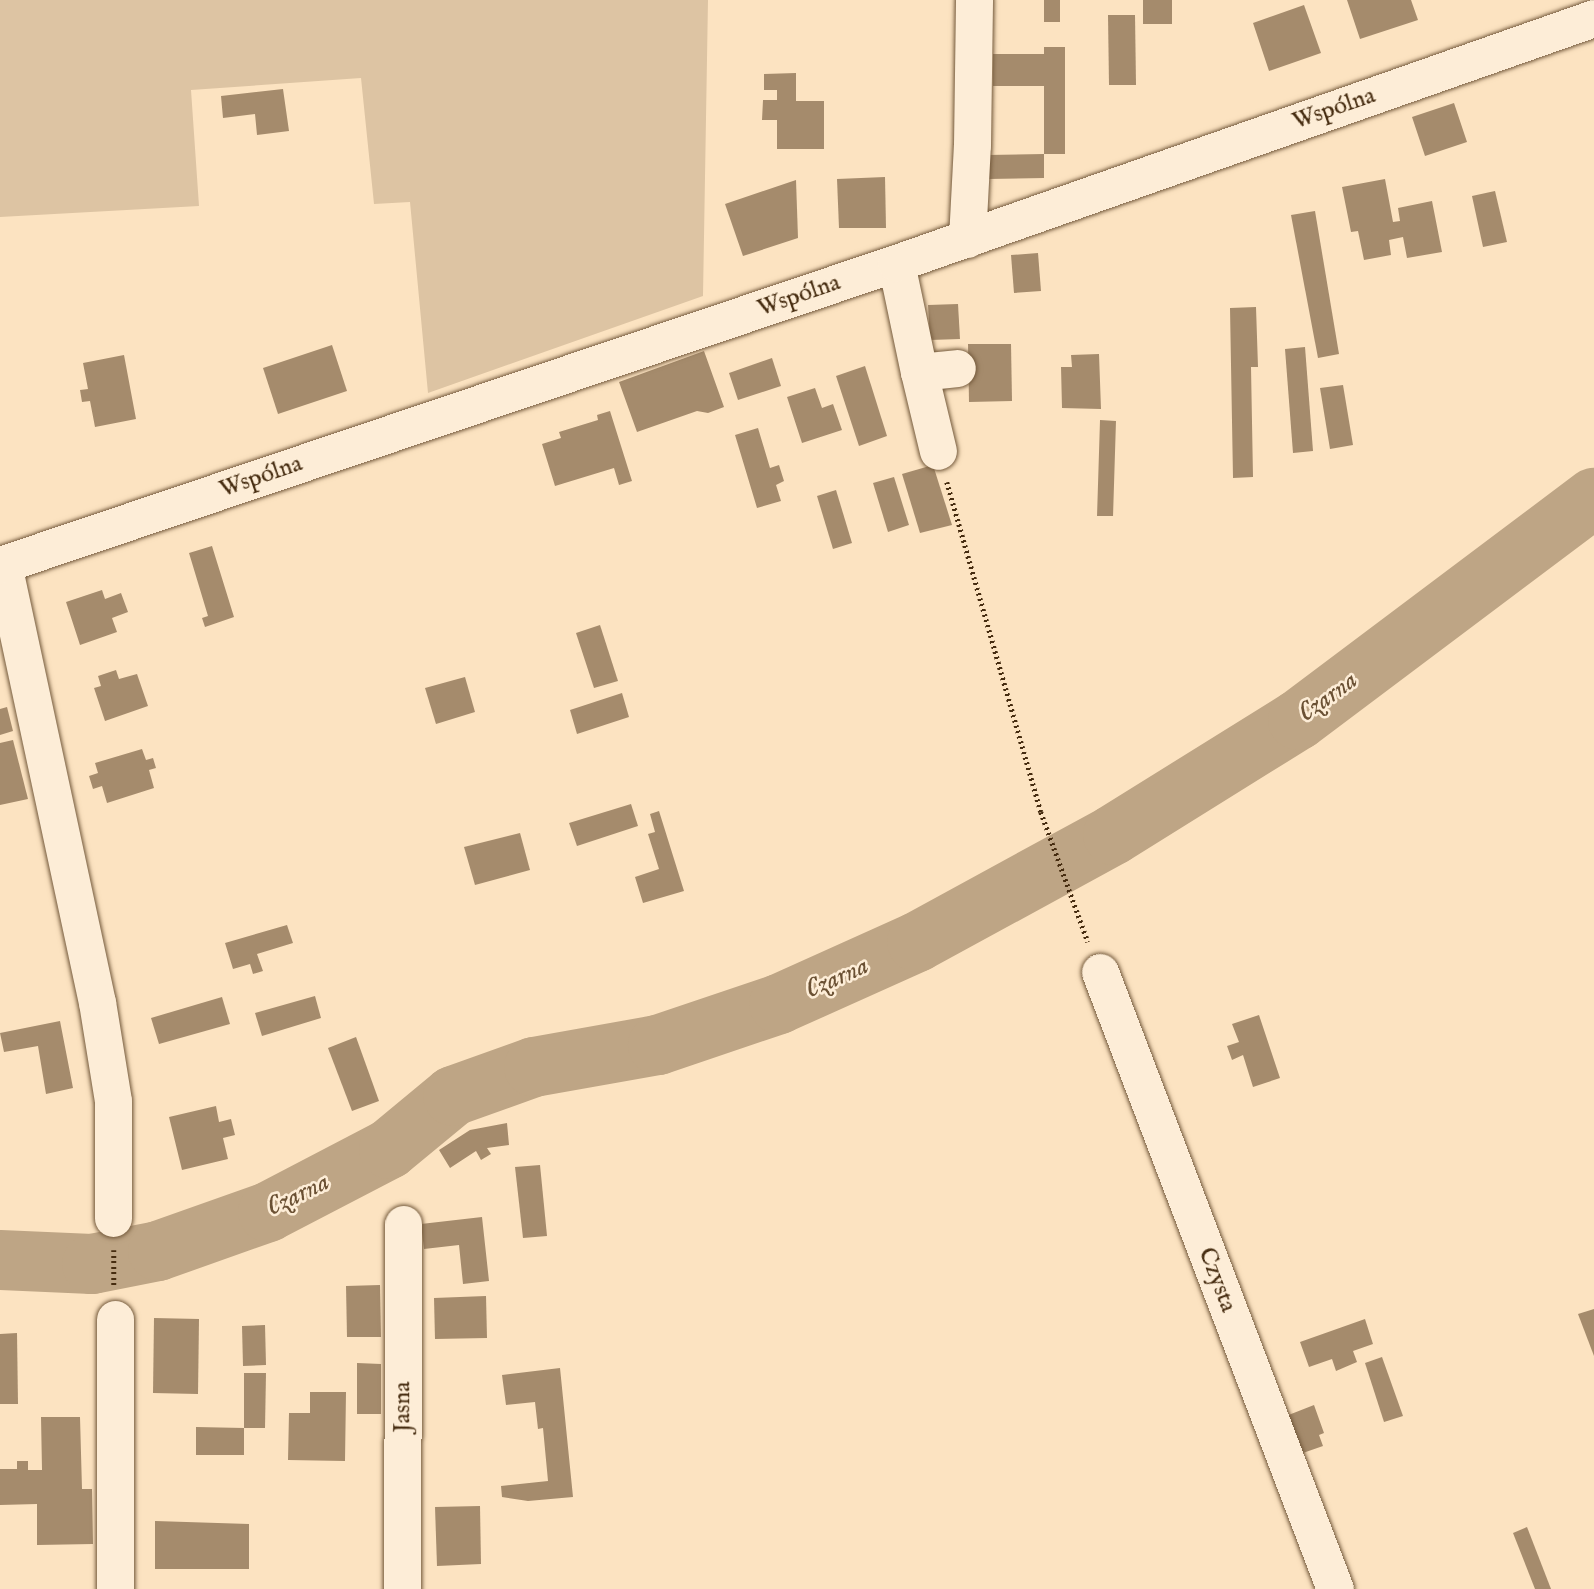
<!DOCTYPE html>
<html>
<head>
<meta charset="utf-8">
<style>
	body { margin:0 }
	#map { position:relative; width:1594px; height:1589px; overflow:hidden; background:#fce3c1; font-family:"IM FELL English",serif }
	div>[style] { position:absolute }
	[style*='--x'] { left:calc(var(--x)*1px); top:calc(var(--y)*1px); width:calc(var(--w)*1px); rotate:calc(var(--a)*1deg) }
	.green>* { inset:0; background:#ddc4a3 }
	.river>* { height:60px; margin:-30px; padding:0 30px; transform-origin:30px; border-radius:30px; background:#bea585 }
	.building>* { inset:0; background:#a58b6c }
	.path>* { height:4.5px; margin-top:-2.25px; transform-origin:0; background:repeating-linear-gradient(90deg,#462c10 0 2px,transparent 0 5.5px) }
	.roads { filter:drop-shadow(0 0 2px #745a3c) drop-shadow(0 0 2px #745a3c) }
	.minor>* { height:37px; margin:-18.5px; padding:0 18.5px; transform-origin:18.5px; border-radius:18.5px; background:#fdedd7 }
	span { translate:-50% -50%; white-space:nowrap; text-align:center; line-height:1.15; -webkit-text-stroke:5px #fdedd7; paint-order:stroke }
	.street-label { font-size:24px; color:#462c10 }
	.water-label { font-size:26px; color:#6a5033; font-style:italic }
</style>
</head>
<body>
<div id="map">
	<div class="green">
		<i style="clip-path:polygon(0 0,708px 0,703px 296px,428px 393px,410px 202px,374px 204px,361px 78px,191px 90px,199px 206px,0 217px)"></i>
	</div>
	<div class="river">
		<i style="--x:0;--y:1260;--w:92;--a:2.5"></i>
		<i style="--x:92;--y:1264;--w:67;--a:-11.1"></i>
		<i style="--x:158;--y:1251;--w:117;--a:-19.5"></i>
		<i style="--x:268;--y:1212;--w:136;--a:-27.5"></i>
		<i style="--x:389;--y:1149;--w:83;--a:-39.6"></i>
		<i style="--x:453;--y:1096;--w:86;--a:-19.7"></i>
		<i style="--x:534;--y:1067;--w:126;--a:-10.1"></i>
		<i style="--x:658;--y:1045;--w:128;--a:-18.7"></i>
		<i style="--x:779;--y:1004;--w:151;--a:-24.2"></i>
		<i style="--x:917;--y:942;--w:223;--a:-28.6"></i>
		<i style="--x:1113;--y:835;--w:218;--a:-31.9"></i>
		<i style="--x:1298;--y:720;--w:370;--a:-36.9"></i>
	</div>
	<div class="building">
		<i style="clip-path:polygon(1044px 0,1060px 0,1060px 22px,1044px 22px)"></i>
		<i style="clip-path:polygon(1143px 0,1172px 0,1172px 24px,1143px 24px)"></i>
		<i style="clip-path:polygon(1347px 0,1411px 0,1418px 20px,1360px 39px)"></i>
		<i style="clip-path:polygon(1304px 5px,1321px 53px,1269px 71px,1253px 23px)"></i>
		<i style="clip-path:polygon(1108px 15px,1135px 15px,1136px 85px,1109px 85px)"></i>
		<i style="clip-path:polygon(1044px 47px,1065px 47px,1065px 154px,1044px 154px,1044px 86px,993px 86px,993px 54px,1044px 54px)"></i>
		<i style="clip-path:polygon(796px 73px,796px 101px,824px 101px,824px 149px,777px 149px,777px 120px,762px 120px,763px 100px,777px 100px,777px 90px,764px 90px,764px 74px)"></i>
		<i style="clip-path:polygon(283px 89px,289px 131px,257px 135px,255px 114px,223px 118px,221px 96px)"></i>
		<i style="clip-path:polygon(1454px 103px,1467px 142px,1425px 156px,1412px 117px)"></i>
		<i style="clip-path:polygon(1044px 154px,1044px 178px,988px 179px,987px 155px)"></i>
		<i style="clip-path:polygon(885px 177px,886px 228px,839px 228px,837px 179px)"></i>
		<i style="clip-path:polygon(1385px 179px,1393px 222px,1400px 221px,1398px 208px,1432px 201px,1442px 252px,1407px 258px,1403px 237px,1389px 240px,1391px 255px,1364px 260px,1358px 231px,1351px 232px,1342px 187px)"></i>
		<i style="clip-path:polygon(796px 180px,798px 238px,743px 256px,725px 204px)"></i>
		<i style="clip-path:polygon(1495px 191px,1507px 242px,1483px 247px,1472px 196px)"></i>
		<i style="clip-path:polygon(1315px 211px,1339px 354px,1318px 358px,1291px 215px)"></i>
		<i style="clip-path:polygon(1038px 253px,1041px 291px,1014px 293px,1011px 255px)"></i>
		<i style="clip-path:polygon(958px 304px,960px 339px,930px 340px,928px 305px)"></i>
		<i style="clip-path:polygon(1256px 307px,1258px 367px,1251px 367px,1253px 477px,1233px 478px,1230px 308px)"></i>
		<i style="clip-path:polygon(968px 344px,1011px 344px,1012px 401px,969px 402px)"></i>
		<i style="clip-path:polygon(332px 345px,347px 391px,278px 414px,263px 368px)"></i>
		<i style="clip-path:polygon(1305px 347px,1313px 451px,1293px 453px,1285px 349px)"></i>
		<i style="clip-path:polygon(704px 351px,724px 407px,708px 413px,697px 411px,637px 432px,619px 382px)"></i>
		<i style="clip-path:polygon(1099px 354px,1101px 409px,1062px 408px,1061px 367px,1072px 367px,1071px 355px)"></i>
		<i style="clip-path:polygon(124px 355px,136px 419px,95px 427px,90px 401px,82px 402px,80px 390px,88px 389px,83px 363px)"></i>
		<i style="clip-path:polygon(772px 358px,781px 386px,738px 400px,729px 373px)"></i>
		<i style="clip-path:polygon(865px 366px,887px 436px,859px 446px,836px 376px)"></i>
		<i style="clip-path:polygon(1343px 385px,1353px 445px,1330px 449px,1320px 388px)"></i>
		<i style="clip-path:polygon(815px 388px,822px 408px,833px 404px,842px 430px,802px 443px,787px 397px)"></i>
		<i style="clip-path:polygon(610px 411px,632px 481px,619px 485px,614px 468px,555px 486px,542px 444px,561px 438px,559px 432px,598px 420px,597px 415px)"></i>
		<i style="clip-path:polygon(1100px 420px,1116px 421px,1113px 516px,1097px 516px)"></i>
		<i style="clip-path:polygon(758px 428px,770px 468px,779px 465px,784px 481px,776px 485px,781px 501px,757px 508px,735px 435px)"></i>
		<i style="clip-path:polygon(933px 465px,952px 525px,920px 533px,902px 474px)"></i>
		<i style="clip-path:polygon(894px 477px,909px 525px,888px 532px,873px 483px)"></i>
		<i style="clip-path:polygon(836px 490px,852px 543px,833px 549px,817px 496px)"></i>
		<i style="clip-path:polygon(212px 546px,234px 617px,205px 627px,202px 618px,208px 616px,189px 553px)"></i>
		<i style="clip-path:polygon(102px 590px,105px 599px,121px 593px,128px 612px,112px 618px,117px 632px,80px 645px,66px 602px)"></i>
		<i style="clip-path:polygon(600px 625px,618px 681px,594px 688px,576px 633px)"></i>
		<i style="clip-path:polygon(116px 670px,119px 679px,137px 674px,148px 706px,105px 721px,94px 688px,101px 686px,98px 676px)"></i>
		<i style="clip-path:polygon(465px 677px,475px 712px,436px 724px,425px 688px)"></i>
		<i style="clip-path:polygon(622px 693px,629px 717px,577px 734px,570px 710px)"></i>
		<i style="clip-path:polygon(7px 707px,13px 731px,0 735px,0 709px)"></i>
		<i style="clip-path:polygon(13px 740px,28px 799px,0 805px,0 743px)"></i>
		<i style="clip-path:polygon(142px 749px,146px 760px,153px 758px,156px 768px,149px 770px,154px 788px,107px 803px,102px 786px,93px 789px,89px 776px,98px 773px,95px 763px)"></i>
		<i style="clip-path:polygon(631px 804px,638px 826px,577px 846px,569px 823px)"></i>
		<i style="clip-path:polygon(659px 811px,684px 891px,643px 903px,635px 877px,659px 869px,648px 834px,655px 832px,650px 814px)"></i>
		<i style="clip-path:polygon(520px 833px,530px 870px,475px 885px,464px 847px)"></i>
		<i style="clip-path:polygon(287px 925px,293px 943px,257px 954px,263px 971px,253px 974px,250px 964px,233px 969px,225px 943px)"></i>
		<i style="clip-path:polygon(315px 996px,321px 1018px,262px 1036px,255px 1013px)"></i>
		<i style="clip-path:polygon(222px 997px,230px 1024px,159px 1044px,151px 1018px)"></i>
		<i style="clip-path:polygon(1259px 1015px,1280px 1078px,1253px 1087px,1243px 1055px,1232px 1060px,1227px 1046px,1239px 1042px,1232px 1024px)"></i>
		<i style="clip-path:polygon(60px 1021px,73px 1088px,46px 1094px,38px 1046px,4px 1052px,0 1033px)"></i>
		<i style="clip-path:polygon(356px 1037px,379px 1101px,352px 1111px,328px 1048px)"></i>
		<i style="clip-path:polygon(216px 1106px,219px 1122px,231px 1119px,235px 1135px,223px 1138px,228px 1159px,182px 1170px,169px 1117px)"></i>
		<i style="clip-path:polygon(507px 1123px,509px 1145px,487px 1148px,491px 1154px,481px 1160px,476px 1151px,450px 1168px,439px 1150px,470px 1130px)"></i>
		<i style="clip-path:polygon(540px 1165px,547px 1236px,523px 1238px,515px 1167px)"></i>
		<i style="clip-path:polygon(482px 1217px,489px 1281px,463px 1284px,459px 1245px,424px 1249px,421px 1224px)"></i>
		<i style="clip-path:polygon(380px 1285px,381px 1337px,347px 1337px,346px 1286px)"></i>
		<i style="clip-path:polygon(486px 1296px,487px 1338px,435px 1339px,434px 1298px)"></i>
		<i style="clip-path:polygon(1594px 1309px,1594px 1356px,1578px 1314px)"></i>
		<i style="clip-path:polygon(154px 1318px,199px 1319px,198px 1394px,153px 1393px)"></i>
		<i style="clip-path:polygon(1365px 1319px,1373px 1344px,1353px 1351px,1357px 1362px,1336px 1371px,1332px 1359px,1309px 1367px,1300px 1342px)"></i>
		<i style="clip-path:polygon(265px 1325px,266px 1365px,243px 1366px,242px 1326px)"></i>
		<i style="clip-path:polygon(17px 1333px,18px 1404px,0 1404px,0 1334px)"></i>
		<i style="clip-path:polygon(1382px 1357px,1403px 1416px,1384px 1422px,1365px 1363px)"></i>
		<i style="clip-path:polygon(357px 1363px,381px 1364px,381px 1414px,357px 1414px)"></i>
		<i style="clip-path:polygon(560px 1368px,573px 1497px,528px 1501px,502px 1497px,501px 1486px,548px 1481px,543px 1428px,538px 1429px,535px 1402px,506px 1405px,502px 1375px)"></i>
		<i style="clip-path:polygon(244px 1373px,266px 1373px,265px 1428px,244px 1428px)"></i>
		<i style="clip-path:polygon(310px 1392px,346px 1392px,345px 1461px,288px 1460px,289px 1413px,310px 1413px)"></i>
		<i style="clip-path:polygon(1314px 1405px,1324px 1433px,1319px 1435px,1323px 1446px,1300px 1454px,1286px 1416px)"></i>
		<i style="clip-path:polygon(41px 1417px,80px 1417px,82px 1489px,92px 1489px,93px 1544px,37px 1545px,37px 1504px,0 1505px,0 1469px,17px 1469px,17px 1461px,28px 1461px,28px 1470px,42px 1470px)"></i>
		<i style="clip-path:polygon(196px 1427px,244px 1428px,244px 1455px,196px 1455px)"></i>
		<i style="clip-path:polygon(480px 1506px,481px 1564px,437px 1566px,435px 1507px)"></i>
		<i style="clip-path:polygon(155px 1521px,249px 1524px,249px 1569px,155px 1569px)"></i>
		<i style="clip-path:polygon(1527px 1527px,1551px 1589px,1535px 1589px,1513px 1533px)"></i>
	</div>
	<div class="path">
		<i style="--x:947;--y:482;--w:343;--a:74.1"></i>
		<i style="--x:1041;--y:812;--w:138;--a:70.1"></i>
		<i style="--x:114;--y:1250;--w:37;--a:90"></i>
	</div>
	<div class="roads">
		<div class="minor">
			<i style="--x:967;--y:239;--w:94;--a:-87"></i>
			<i style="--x:972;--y:145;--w:145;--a:-89.2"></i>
			<i style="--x:896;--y:263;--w:111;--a:78.1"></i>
			<i style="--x:919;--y:372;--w:38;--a:-6"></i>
			<i style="--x:919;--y:372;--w:81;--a:76.5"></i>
			<i style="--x:3;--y:564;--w:448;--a:77.9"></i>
			<i style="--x:97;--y:1002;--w:100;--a:80.8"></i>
			<i style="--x:113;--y:1101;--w:117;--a:90"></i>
			<i style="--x:0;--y:565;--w:946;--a:-18.63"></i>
			<i style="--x:896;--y:263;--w:740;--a:-19.34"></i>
			<i style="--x:1100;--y:972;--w:660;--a:69.15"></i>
			<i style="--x:115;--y:1319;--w:270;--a:90"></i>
			<i style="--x:402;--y:1589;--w:365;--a:-89.8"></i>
		</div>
	</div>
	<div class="street-label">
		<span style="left:1334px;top:109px;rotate:-19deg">Wspólna</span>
		<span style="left:799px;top:296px;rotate:-19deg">Wspólna</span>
		<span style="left:261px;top:477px;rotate:-19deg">Wspólna</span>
		<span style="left:1217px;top:1280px;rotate:69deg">Czysta</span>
		<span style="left:403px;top:1407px;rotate:-90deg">Jasna</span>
	</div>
	<div class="water-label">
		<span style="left:1328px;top:697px;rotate:-36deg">Czarna</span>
		<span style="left:837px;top:978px;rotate:-24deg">Czarna</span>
		<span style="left:298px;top:1195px;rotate:-26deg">Czarna</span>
	</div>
</div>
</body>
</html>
